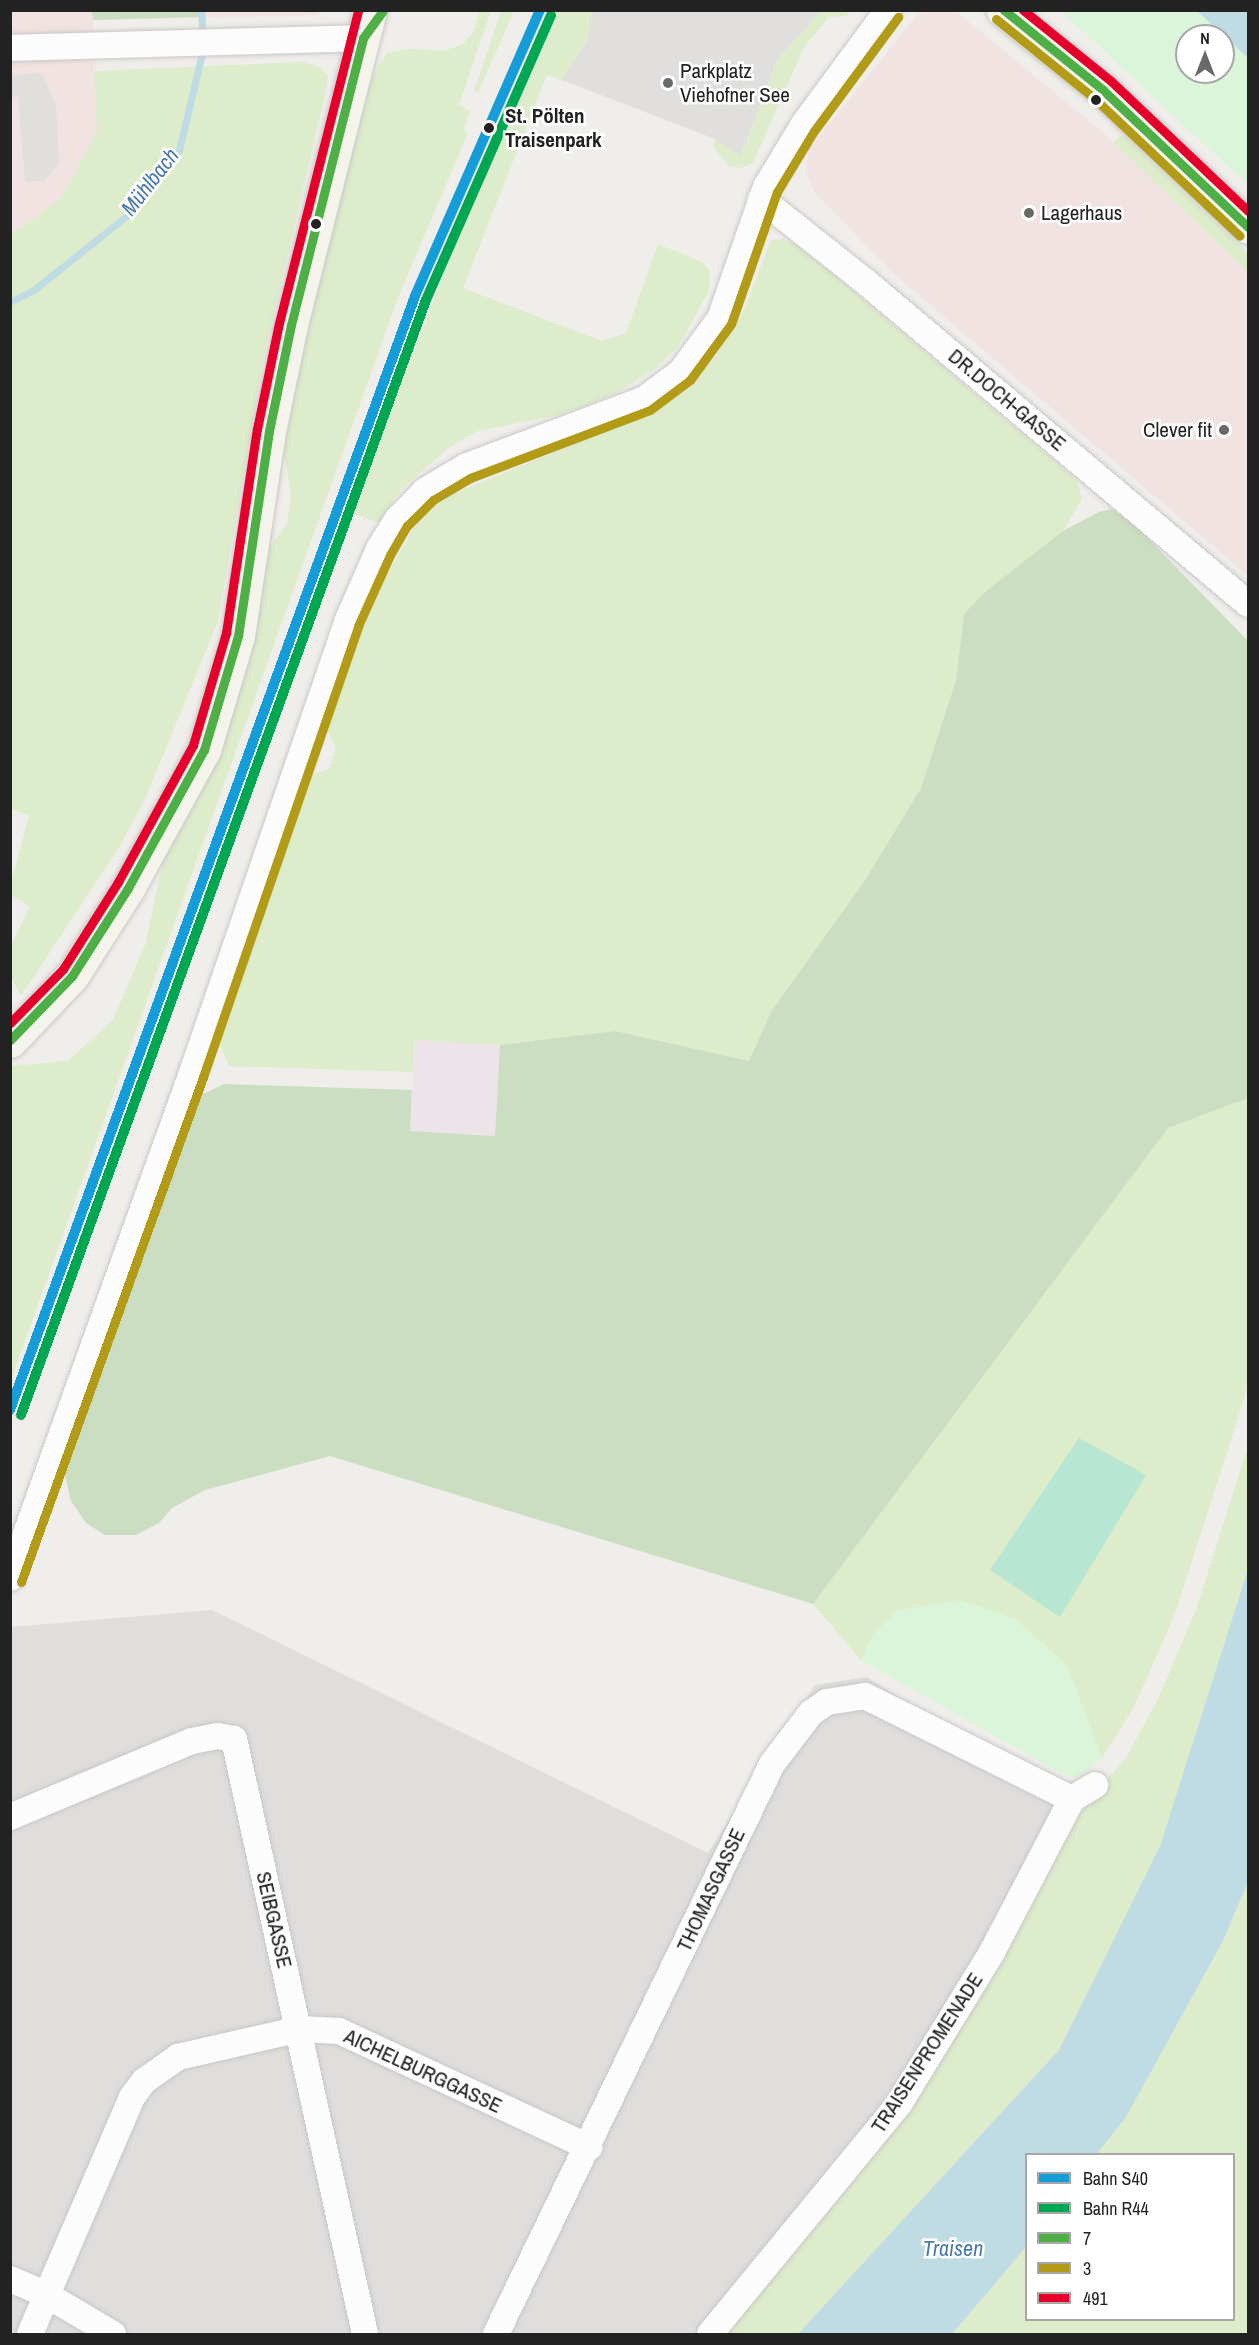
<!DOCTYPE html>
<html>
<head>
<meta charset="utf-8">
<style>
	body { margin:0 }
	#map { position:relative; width:1259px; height:2345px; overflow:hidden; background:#f0eeeb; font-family:"Archivo Narrow",sans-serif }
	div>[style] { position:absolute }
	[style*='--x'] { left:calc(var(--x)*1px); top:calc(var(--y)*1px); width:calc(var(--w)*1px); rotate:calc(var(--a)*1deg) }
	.residential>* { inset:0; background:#dfdedc }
	.commercial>* { inset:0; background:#f1e3e1 }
	.industrial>* { inset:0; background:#ede4e9 }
	.grass>* { inset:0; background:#ddeccb }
	.forest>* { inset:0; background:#cbdec1 }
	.park>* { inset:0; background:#daf5da }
	.pitch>* { inset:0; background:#b7e6d2 }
	.parking>* { inset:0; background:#e0dfde }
	.water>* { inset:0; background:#bfdbe3 }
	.stream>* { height:7px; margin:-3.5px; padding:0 3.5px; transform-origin:3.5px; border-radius:3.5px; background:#bfdbe3 }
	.roads { filter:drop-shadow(0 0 2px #c9c8c7) drop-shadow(0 0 2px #c9c8c7) }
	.street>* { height:26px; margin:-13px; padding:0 13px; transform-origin:13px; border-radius:13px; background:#fdfcfc }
	.secondary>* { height:33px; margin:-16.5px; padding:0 16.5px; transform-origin:16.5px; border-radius:16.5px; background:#f4f4ed }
	.bus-1>* { height:9px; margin:-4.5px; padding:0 4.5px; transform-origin:4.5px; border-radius:4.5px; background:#4eaf46 }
	.bus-2>* { height:9px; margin:-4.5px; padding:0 4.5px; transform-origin:4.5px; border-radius:4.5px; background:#b29c17 }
	.bus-3>* { height:9px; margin:-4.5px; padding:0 4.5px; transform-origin:4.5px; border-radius:4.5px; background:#e4002b }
	.rail-1>* { height:10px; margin:-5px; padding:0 5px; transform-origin:5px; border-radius:5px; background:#159dd9 }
	.rail-2>* { height:10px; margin:-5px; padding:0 5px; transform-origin:5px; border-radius:5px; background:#00a651 }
	.dots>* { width:16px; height:16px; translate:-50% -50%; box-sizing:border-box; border:3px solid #fff; border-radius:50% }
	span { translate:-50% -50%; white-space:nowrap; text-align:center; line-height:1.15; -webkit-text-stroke:5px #fff; paint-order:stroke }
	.poi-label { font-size:21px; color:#222 }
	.left { translate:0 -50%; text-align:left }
	.right { translate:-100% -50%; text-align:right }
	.stop-label { font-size:21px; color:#222; font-weight:700 }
	.street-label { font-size:21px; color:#222 }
	.water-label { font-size:22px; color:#4a7aab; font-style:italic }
	.frame { position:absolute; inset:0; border:12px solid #222; pointer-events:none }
	.legend { position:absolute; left:1025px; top:2153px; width:210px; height:168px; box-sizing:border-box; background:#fff; border:2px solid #a7a7a7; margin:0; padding:8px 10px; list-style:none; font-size:18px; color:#222 }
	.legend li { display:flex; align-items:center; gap:12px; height:30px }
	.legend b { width:30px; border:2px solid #a7a7a7 }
	.north { position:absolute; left:1175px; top:24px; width:60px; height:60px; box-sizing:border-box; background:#fff; border:2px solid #a7a7a7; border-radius:50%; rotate:0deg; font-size:16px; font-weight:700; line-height:24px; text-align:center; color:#222 }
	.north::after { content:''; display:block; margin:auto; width:21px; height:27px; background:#6a6968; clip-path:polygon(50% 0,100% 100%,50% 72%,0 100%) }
</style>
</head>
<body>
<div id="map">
	<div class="residential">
		<i style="clip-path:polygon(212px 1610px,708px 1853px,815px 1685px,867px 1677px,1024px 1776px,1072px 1799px,904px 2095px,706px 2334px,11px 2334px,11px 1627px)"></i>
	</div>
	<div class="commercial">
		<i style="clip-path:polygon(11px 11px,325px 11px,314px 15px,93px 20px,97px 131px,60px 199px,11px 235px)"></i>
		<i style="clip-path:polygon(931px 11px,958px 13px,1106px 135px,1248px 273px,1248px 576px,894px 274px,815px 193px,806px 173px,808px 150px,918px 14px)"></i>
	</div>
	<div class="industrial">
		<i style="clip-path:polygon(415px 1040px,500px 1045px,495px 1136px,410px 1131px)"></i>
	</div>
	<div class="grass">
		<i style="clip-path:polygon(480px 11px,491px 11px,459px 105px,470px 111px,463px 130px,468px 133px,399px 295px,11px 1380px,11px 1066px,68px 1061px,113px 1020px,146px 943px,167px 840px,255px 617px,268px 548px,287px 525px,291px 495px,284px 452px,298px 372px,356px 125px,373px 75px,387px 53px,409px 49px,444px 51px,463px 44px,474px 31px)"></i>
		<i style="clip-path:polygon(501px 11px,514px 11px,478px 93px,474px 91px)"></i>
		<i style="clip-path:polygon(555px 11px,591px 11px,588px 39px,562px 80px,547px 75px,463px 288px,602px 341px,626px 333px,658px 244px,702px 262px,710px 271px,709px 291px,678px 347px,655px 369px,612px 395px,559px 415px,478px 431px,451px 446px,401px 489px,379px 523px,352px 513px,466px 216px)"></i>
		<i style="clip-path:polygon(821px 11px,850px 11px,846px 16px,829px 17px,804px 47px,753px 163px,741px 168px,729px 166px,713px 147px,715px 139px,742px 155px,777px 60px)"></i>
		<i style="clip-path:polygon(302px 62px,319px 67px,328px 75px,326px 91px,264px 356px,218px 621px,146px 797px,120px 846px,21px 996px,11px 977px,11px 945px,30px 907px,11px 895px,11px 883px,29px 816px,10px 808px,11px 235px,60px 199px,97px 132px,94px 71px)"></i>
		<i style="clip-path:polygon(1123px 134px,1248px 253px,1248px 273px,1113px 142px)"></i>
		<i style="clip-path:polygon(783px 239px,800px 246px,1065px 470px,1077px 481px,1082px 499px,1063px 531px,1046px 548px,985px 592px,964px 614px,956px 680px,921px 788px,864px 882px,771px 1012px,749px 1061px,615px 1031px,500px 1045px,415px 1040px,413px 1072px,229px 1066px,217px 1038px,308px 776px,329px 769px,336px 747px,326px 728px,329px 708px,383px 581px,417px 523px,431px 508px,453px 494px,650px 413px,681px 393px,716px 356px,746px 306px,768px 247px,772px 240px)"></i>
		<i style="clip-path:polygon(1248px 1098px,1248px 1378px,1245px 1396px,1175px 1614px,1134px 1707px,1102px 1758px,1067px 1665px,874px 1633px,861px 1660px,813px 1604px,1168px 1128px)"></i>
		<i style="clip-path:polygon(1248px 1446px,1248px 1569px,1160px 1846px,1059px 2050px,798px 2334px,724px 2334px,858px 2176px,917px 2094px,1081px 1809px,1126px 1758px,1159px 1697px,1196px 1610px)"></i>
		<i style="clip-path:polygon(1248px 1882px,1248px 2330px,1245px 2334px,952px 2334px,1026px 2247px,1026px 2320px,1234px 2320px,1234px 2154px,1097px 2154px,1126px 2117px,1223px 1941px)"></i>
	</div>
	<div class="forest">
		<i style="clip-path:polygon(92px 11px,201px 11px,202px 17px,93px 20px)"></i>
		<i style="clip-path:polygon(1111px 509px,1131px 521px,1248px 641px,1248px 1098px,1168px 1128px,813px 1604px,330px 1456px,205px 1490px,172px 1508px,159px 1523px,136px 1535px,105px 1535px,86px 1523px,71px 1501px,65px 1476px,195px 1098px,224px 1084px,412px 1090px,410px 1131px,495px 1136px,500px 1045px,615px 1031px,749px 1061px,771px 1012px,864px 882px,921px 788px,956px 680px,964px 614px,985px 592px,1063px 531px,1099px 512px)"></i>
	</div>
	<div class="park">
		<i style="clip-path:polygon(evenodd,1061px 11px,1248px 11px,1248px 185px,1061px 11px,1187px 36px,1223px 36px,1223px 72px,1187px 72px,1187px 36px)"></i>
		<i style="clip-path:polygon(961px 1600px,1015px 1619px,1067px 1665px,1102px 1758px,1078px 1778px,1064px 1775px,861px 1660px,874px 1633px,898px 1610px)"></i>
	</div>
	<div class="pitch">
		<i style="clip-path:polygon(1079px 1438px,1146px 1475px,1060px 1617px,990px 1570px)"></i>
	</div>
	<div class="parking">
		<i style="clip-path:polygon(591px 11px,591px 10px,821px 11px,777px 60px,741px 156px,715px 139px,562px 80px,588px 39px)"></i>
		<i style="clip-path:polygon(42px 73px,56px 106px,59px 163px,44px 181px,25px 181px,18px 97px,11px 97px,11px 75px)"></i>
	</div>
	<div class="water">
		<i style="clip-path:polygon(1197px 11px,1248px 11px,1248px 58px)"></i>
		<i style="clip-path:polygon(1248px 1569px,1248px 1882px,1223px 1941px,1126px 2117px,1097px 2154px,1026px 2154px,1026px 2247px,952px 2334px,798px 2334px,1059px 2050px,1160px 1846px)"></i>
	</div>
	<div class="stream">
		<i style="--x:201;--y:10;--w:28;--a:86"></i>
		<i style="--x:10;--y:302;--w:28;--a:-27"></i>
		<i style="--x:35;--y:289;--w:120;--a:-38.6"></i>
		<i style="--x:129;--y:214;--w:81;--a:-52"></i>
		<i style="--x:179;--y:150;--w:104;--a:-76.6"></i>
	</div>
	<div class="roads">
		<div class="street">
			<i style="--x:10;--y:48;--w:353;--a:-1.6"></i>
			<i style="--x:761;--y:199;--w:135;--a:38.4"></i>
			<i style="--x:867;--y:283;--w:498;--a:40.1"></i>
			<i style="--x:10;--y:1578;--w:537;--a:-70.18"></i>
			<i style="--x:192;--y:1073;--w:477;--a:-71"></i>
			<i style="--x:347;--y:622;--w:80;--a:-66.3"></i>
			<i style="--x:379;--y:549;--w:36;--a:-58"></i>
			<i style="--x:398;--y:519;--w:39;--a:-46"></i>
			<i style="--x:425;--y:491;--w:47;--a:-31"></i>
			<i style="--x:465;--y:467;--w:192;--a:-20.7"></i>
			<i style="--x:645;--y:399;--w:45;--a:-36.9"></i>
			<i style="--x:681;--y:372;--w:66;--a:-53.7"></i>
			<i style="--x:720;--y:319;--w:140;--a:-70.8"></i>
			<i style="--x:766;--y:187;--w:74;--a:-58.9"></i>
			<i style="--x:804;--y:124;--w:142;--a:-53.6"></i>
			<i style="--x:10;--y:1817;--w:197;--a:-22.7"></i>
			<i style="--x:192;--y:1741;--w:26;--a:-11"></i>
			<i style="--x:218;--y:1736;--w:16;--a:11"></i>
			<i style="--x:234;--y:1739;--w:609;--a:77.58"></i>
			<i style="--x:10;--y:2279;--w:38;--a:23"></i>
			<i style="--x:45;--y:2294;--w:79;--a:30.5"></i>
			<i style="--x:30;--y:2334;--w:258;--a:-66.7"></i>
			<i style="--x:132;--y:2097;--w:20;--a:-53"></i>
			<i style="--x:144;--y:2081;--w:42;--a:-35.2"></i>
			<i style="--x:178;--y:2057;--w:125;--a:-12.9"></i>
			<i style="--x:300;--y:2029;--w:39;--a:3"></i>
			<i style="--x:339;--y:2031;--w:276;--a:24.9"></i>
			<i style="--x:496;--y:2334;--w:633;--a:-64.16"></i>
			<i style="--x:772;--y:1764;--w:64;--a:-52.6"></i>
			<i style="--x:811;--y:1713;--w:19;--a:-35"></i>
			<i style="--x:827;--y:1702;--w:38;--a:-9"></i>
			<i style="--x:865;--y:1696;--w:231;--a:26.5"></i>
			<i style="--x:710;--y:2334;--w:298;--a:-50.6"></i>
			<i style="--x:899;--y:2104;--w:178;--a:-58.5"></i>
			<i style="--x:992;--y:1952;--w:173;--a:-62.4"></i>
			<i style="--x:1072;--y:1799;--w:27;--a:-31"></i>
		</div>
		<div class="secondary">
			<i style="--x:1003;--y:10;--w:128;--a:38.7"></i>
			<i style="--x:1103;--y:90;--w:199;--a:43.4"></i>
			<i style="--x:10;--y:1041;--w:90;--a:-46.4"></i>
			<i style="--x:72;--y:976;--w:104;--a:-57.5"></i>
			<i style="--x:128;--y:888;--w:158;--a:-61.2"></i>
			<i style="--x:204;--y:750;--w:119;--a:-73.4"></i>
			<i style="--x:238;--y:636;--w:207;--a:-81.4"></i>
			<i style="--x:269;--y:431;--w:108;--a:-78.3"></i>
			<i style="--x:291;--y:325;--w:325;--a:-75.9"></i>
		</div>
	</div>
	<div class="bus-1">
		<i style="--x:1004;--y:10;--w:127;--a:38.9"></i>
		<i style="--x:1103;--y:90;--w:199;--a:43.4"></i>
		<i style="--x:10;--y:1040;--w:89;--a:-45.9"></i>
		<i style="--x:72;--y:976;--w:104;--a:-57.5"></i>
		<i style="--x:128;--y:888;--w:158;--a:-61.2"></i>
		<i style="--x:204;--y:750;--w:119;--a:-73.4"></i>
		<i style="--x:238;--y:636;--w:207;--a:-81.4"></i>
		<i style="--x:269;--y:431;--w:108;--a:-78.3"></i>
		<i style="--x:291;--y:325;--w:296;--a:-75.9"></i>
		<i style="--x:363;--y:38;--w:34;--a:-54"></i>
	</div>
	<div class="bus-2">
		<i style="--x:996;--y:19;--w:127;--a:38.9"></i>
		<i style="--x:1095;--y:99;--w:199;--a:43.4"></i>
		<i style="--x:21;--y:1582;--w:537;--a:-70.18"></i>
		<i style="--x:203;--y:1077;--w:477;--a:-71"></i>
		<i style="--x:358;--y:626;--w:78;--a:-65.7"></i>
		<i style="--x:390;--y:555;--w:34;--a:-60"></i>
		<i style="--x:407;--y:526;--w:37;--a:-45"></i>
		<i style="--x:433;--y:500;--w:43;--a:-30.7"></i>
		<i style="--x:470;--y:478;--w:192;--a:-20.7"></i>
		<i style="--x:650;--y:410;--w:50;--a:-36.9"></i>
		<i style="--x:690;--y:380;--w:69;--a:-53.8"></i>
		<i style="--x:731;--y:324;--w:140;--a:-70.8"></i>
		<i style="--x:777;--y:192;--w:71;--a:-58.8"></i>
		<i style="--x:814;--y:131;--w:142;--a:-53.6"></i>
	</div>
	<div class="bus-3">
		<i style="--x:1023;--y:10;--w:113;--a:38.9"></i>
		<i style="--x:1111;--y:81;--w:189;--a:43.5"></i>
		<i style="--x:10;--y:1023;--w:76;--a:-45.5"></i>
		<i style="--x:63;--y:969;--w:103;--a:-57.7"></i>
		<i style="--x:118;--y:882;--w:156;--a:-61.3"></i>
		<i style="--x:193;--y:745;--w:117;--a:-73.6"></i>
		<i style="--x:226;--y:633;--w:206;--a:-81.4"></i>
		<i style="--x:257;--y:429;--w:108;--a:-78.3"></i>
		<i style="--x:279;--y:323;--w:323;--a:-75.8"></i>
	</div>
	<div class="rail-1">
		<i style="--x:10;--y:1410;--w:1185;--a:-70.02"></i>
		<i style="--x:415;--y:296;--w:312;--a:-66.4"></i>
	</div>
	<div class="rail-2">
		<i style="--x:21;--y:1415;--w:1186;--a:-70.04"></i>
		<i style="--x:426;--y:300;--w:311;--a:-66.3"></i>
	</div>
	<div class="dots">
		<i style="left:668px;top:83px;background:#6a6968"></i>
		<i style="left:1096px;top:100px;background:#222"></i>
		<i style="left:489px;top:128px;background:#222"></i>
		<i style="left:1029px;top:213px;background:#6a6968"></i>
		<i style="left:316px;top:224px;background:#222"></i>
		<i style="left:1224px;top:430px;background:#6a6968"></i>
	</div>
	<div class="poi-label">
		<span class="left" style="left:680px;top:83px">Parkplatz<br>Viehofner See</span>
		<span class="left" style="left:1041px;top:213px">Lagerhaus</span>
		<span class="right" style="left:1212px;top:430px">Clever fit</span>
	</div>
	<div class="stop-label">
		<span class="left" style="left:505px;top:128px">St. Pölten<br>Traisenpark</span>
	</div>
	<div class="street-label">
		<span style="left:1007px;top:400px;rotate:40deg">DR.DOCH-GASSE</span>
		<span style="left:711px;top:1890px;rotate:-65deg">THOMASGASSE</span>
		<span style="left:274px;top:1920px;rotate:77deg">SEIBGASSE</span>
		<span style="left:927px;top:2053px;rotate:-57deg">TRAISENPROMENADE</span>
		<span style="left:423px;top:2071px;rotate:25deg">AICHELBURGGASSE</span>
	</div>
	<div class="water-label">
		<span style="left:150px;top:182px;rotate:-52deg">Mühlbach</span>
		<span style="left:953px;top:2249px">Traisen</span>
	</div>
	<div class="frame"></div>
	<ul class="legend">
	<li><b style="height:8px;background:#159dd9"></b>Bahn S40</li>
	<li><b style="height:8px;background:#00a651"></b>Bahn R44</li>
	<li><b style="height:8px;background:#4eaf46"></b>7</li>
	<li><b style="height:8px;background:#b29c17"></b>3</li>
	<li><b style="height:8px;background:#e4002b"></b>491</li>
	</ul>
	<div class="north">N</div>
</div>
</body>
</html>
